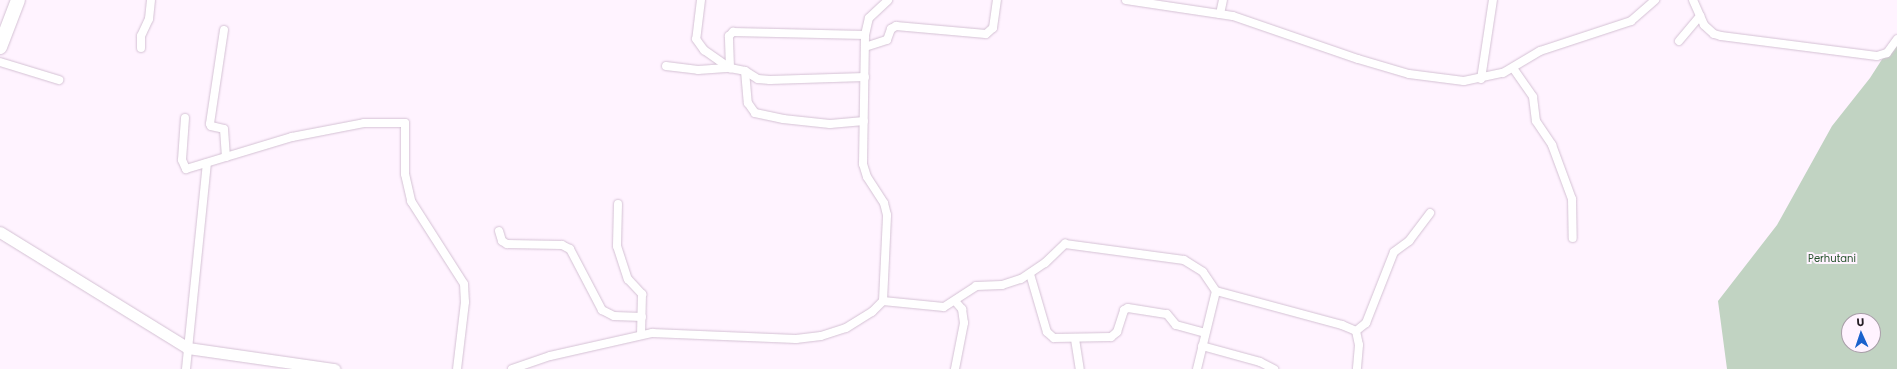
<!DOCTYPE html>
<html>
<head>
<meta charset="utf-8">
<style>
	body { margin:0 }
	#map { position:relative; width:1897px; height:369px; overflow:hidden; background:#fff3ff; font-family:Poppins,sans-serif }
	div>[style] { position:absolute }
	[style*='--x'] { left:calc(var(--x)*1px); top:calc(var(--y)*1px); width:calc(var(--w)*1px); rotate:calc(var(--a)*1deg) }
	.green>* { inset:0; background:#c1d3c2 }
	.roads { filter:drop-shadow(0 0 1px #d4c1d4) drop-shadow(0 0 1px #d4c1d4) }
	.street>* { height:8px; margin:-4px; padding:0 4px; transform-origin:4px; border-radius:4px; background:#fff }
	.secondary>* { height:11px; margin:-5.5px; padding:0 5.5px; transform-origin:5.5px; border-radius:5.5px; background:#fff }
	.highway>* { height:14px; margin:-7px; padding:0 7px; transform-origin:7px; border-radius:7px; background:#fff }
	span { translate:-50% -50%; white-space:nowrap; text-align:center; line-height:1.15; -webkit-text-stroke:4px #fff3ff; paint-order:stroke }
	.park-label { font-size:10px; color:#26532c }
	.north { position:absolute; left:1841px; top:313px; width:40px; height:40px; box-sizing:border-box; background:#fff3ff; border:1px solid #a89ea8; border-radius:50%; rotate:357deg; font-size:11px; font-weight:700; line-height:16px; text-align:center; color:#261f26 }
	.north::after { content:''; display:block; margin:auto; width:14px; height:18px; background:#1a62cd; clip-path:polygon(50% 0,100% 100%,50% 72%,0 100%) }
</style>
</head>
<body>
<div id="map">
	<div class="green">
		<i style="clip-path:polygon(evenodd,1897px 36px,1897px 369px,1727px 369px,1718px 301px,1777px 225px,1832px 126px,1870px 78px,1897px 36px,1849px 321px,1873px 321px,1873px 345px,1849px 345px,1849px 321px)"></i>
	</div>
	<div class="roads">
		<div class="street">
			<i style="--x:701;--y:0;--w:39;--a:97"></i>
			<i style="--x:696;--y:39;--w:14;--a:54"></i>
			<i style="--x:704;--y:50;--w:32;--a:35"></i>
			<i style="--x:1126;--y:0;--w:108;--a:8.5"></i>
			<i style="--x:1233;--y:16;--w:132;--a:19"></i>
			<i style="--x:1358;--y:59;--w:53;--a:16.4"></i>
			<i style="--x:1409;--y:74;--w:55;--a:7.3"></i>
			<i style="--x:1464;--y:81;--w:40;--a:-12"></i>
			<i style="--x:1503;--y:73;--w:43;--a:-30.7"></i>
			<i style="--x:1540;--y:51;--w:96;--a:-18.2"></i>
			<i style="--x:1631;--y:21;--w:32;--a:-41"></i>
			<i style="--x:1693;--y:0;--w:27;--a:66"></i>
			<i style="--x:1704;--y:25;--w:13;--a:42"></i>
			<i style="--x:1714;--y:34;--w:7;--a:16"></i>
			<i style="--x:1721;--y:36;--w:157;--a:7.3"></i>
			<i style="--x:1877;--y:56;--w:10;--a:-17"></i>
			<i style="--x:1887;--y:53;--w:17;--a:-54"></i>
			<i style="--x:1220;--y:14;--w:14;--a:-78"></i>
			<i style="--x:224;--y:30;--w:95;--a:98.5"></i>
			<i style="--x:210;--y:124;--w:2;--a:63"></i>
			<i style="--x:211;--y:126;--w:13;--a:13"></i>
			<i style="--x:224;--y:129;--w:28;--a:86"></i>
			<i style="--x:1679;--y:41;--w:33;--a:-50"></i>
			<i style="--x:865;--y:47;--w:23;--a:-18"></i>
			<i style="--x:887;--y:40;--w:12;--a:-70"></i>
			<i style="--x:891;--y:29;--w:6;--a:-31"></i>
			<i style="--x:896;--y:26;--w:90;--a:5.1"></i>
			<i style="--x:986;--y:34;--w:9;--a:-41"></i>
			<i style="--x:993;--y:28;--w:28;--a:-82"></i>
			<i style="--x:141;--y:48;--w:12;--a:-90"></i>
			<i style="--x:141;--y:36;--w:19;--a:-65"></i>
			<i style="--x:149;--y:19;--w:19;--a:-84"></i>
			<i style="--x:0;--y:62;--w:62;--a:17"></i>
			<i style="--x:666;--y:66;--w:32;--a:7"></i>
			<i style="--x:698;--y:70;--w:32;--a:-4"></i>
			<i style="--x:730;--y:68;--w:15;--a:11"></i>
			<i style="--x:745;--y:71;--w:15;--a:32"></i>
			<i style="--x:758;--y:79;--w:12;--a:5"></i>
			<i style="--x:770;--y:80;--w:95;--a:-1.8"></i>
			<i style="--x:730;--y:68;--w:32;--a:-92"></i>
			<i style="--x:729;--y:36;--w:6;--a:-45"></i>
			<i style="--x:733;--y:32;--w:132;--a:1.3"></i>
			<i style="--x:1513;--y:68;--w:35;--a:55"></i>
			<i style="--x:1533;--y:97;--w:24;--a:83"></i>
			<i style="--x:1536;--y:121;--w:29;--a:56"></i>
			<i style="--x:1552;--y:145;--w:58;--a:69.7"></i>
			<i style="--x:1572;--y:199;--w:39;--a:89"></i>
			<i style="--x:745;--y:71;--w:32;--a:85"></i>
			<i style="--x:748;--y:103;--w:12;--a:55"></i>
			<i style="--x:755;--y:113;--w:29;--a:12"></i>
			<i style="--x:783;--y:119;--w:47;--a:6.1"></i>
			<i style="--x:830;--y:124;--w:34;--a:-5"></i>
			<i style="--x:1481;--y:79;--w:80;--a:-81.4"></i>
			<i style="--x:185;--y:118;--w:42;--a:94.1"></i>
			<i style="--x:182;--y:160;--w:10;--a:66"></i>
			<i style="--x:186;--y:169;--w:111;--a:-16.8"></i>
			<i style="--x:292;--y:137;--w:73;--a:-11"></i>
			<i style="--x:364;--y:123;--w:41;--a:0"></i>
			<i style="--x:405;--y:123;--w:51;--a:90"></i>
			<i style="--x:405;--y:174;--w:28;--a:77"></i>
			<i style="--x:411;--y:201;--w:98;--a:57.4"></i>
			<i style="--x:464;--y:284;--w:18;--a:87"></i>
			<i style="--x:465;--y:302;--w:67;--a:96.8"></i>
			<i style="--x:618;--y:204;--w:42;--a:91.4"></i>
			<i style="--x:617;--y:246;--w:35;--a:72"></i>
			<i style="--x:628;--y:279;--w:21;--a:47"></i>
			<i style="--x:642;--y:294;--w:40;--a:91.4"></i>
			<i style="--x:499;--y:231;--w:10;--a:73"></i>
			<i style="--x:502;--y:241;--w:6;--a:31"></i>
			<i style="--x:507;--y:244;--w:55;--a:1"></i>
			<i style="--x:562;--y:245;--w:9;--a:27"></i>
			<i style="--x:570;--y:249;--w:69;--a:62.3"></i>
			<i style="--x:602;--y:310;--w:13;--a:27"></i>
			<i style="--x:614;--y:316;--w:28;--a:2"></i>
			<i style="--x:1030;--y:274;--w:60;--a:73.7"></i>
			<i style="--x:1047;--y:332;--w:9;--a:41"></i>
			<i style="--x:1054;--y:338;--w:57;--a:-1"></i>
			<i style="--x:1111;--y:337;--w:8;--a:-40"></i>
			<i style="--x:1117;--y:332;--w:23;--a:-72"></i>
			<i style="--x:1124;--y:310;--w:4;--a:-27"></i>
			<i style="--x:1128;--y:308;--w:39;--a:9"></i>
			<i style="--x:1167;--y:314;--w:14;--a:51"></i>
			<i style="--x:1176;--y:325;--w:30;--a:15"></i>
			<i style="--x:883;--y:301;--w:61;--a:5.6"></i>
			<i style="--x:944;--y:307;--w:38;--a:-33"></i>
			<i style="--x:976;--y:286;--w:26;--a:-2"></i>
			<i style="--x:1002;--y:285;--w:20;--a:-18"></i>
			<i style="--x:1021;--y:279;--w:29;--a:-34"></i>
			<i style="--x:1045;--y:263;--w:28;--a:-44"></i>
			<i style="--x:1065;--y:244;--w:120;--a:7.7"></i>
			<i style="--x:1184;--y:260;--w:22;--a:32"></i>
			<i style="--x:1203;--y:272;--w:23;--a:56"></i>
			<i style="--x:1216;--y:291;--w:131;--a:15.1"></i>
			<i style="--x:1342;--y:325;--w:15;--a:23"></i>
			<i style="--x:1356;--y:331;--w:14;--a:78"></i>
			<i style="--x:1359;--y:345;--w:24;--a:95"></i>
			<i style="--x:955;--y:301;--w:11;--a:49"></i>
			<i style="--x:962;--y:309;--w:14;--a:82"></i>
			<i style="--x:964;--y:323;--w:47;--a:101.1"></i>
			<i style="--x:1356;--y:331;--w:13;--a:-39"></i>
			<i style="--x:1366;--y:323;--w:76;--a:-68.5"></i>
			<i style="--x:1394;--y:252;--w:19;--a:-36"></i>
			<i style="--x:1409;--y:241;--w:35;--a:-53"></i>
			<i style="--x:1075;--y:339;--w:30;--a:81"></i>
			<i style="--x:1202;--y:346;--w:60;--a:15.4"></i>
			<i style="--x:1260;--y:362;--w:16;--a:27"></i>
			<i style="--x:186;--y:369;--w:207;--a:-84.2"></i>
			<i style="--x:512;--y:369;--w:40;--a:-18.9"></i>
			<i style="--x:550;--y:356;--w:105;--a:-12.7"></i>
			<i style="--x:652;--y:333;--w:144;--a:2.4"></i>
			<i style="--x:796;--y:339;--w:25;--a:-7"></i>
			<i style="--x:821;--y:336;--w:26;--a:-18"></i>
			<i style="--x:846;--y:328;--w:31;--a:-32"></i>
			<i style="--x:872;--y:312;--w:16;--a:-45"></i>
			<i style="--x:883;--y:301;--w:86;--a:-87.3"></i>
			<i style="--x:887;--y:215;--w:12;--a:-104"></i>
			<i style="--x:884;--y:203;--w:31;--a:-123"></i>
			<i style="--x:867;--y:177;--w:14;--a:-107"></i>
			<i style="--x:863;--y:164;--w:129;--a:-89.1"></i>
			<i style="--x:865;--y:35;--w:17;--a:-77"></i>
			<i style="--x:869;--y:18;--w:26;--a:-43"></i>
			<i style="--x:1197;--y:369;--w:80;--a:-76.3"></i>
		</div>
		<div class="secondary">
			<i style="--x:0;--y:232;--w:221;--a:31.7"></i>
			<i style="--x:188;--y:348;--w:148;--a:8.2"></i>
		</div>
		<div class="highway">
			<i style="--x:0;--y:47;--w:50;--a:-69"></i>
		</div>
	</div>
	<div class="park-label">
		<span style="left:1832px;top:259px">Perhutani</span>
	</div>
	<div class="north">U</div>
</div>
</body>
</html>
